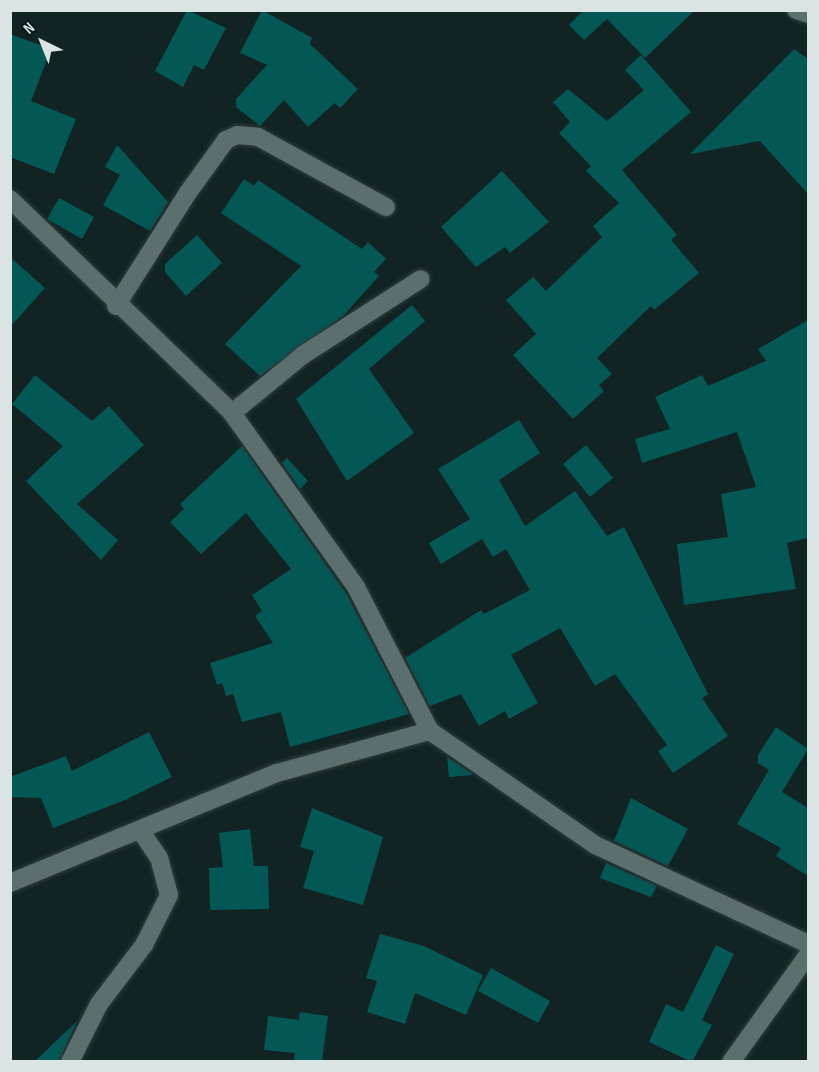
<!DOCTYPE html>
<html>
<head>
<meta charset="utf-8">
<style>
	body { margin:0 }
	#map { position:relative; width:819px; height:1072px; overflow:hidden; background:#112322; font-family:"Sofia Sans Condensed",sans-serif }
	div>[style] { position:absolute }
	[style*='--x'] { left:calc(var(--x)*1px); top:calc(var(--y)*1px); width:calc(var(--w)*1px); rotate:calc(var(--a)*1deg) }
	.building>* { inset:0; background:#035855 }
	.roads { filter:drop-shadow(0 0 2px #303c3b) drop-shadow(0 0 2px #303c3b) }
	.minor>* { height:18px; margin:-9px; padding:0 9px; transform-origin:9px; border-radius:9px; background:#5b6f6e }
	span { translate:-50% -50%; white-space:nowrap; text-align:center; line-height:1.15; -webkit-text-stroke:5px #071a19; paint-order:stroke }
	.frame { position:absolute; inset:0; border:12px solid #d9e4e3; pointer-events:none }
	.north { position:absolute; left:12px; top:12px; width:60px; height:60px; -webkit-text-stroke:4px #071a19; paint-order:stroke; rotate:317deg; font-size:16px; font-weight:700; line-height:24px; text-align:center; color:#d9e4e3 }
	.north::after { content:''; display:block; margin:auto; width:21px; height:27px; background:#d9e4e3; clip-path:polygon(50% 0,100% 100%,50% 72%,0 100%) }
</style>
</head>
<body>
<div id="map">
	<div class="building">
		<i style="clip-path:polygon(187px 10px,226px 28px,204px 70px,194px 65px,183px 87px,155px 71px)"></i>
		<i style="clip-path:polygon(262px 10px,312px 38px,310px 44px,358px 89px,340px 108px,335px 103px,308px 127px,284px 100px,260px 126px,236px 107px,236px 99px,267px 65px,240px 53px)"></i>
		<i style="clip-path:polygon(584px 10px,695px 10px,645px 58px,607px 19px,584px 40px,569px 25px)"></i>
		<i style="clip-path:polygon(10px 34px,51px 49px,31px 101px,76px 119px,54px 174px,10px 157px)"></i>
		<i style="clip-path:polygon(794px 49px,808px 59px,808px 194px,760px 141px,690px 154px)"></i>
		<i style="clip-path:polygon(641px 55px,691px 112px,622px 170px,677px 235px,671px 240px,699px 273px,654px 310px,651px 306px,597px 358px,612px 374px,599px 385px,604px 391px,573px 419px,513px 355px,536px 334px,506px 300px,533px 277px,546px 291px,602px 237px,593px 226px,619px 203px,586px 171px,591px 166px,559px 133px,570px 122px,553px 102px,568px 89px,607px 121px,644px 90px,625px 70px)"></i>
		<i style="clip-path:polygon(117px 145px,168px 202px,150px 231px,103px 205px,120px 175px,105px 167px)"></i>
		<i style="clip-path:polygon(502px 171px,549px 222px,510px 253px,505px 247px,476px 267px,441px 227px)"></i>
		<i style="clip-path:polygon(244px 179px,254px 186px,258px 180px,362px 249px,368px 242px,386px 259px,374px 272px,379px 276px,343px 316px,260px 376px,225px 344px,301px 266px,221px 213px)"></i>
		<i style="clip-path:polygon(59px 198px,94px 217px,82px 239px,47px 219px)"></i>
		<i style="clip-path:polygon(197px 235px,222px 263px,186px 296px,165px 272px,165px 264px)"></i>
		<i style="clip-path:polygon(10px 257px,45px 288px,10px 327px)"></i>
		<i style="clip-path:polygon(412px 305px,425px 321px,369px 369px,414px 433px,347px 481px,296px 399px)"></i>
		<i style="clip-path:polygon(808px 320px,808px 538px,787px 543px,796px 589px,684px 605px,677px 544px,728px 537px,721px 494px,756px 487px,737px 432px,642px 463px,635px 439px,670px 429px,655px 397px,702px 375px,708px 386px,766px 361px,758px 349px)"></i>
		<i style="clip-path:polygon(35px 375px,92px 421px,109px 406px,144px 445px,77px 504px,118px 540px,101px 560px,26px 481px,63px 446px,12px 404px)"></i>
		<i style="clip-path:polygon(519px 420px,540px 453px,499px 480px,525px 526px,575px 491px,607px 536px,624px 527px,708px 694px,702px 698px,728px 736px,673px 773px,658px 751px,667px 745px,615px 674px,595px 686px,560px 628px,511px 655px,538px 703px,509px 719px,505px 711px,479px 726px,461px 694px,430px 706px,405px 658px,481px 610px,484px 614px,530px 590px,506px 549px,493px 557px,482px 539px,441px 564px,429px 543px,470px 519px,438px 469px)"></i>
		<i style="clip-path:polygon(586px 445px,613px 478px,590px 497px,563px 464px)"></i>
		<i style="clip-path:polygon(242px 446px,346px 593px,409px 714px,290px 747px,281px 712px,242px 722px,233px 694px,226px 696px,222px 683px,217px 685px,210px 663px,273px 643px,255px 616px,262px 611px,252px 595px,291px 569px,246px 513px,201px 554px,170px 522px,184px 509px,180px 504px)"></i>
		<i style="clip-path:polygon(287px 458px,308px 481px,300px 489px,282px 463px)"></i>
		<i style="clip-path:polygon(776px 727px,808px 749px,782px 792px,808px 808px,808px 876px,776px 856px,781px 848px,737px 824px,769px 770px,758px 763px,758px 755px)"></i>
		<i style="clip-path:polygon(149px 732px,172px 777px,125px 800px,53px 828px,41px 798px,10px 797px,10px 777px,66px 756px,72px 771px)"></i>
		<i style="clip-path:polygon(447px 757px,471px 773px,472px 775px,449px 777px)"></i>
		<i style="clip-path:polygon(631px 798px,688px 829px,668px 866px,614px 841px)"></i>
		<i style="clip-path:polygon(312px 808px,383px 837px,363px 905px,303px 888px,314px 851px,300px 847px)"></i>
		<i style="clip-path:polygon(250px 829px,254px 866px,268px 866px,269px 909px,210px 910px,209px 868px,223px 867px,219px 833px)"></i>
		<i style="clip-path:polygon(606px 863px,657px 886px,651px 897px,600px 878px)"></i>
		<i style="clip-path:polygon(380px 934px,424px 946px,483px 975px,466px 1015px,415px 993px,405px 1024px,367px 1012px,377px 981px,366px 978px)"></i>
		<i style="clip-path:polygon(716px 945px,734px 954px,702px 1020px,712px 1025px,692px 1062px,649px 1042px,666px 1004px,683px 1012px)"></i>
		<i style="clip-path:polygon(491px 968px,550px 1001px,538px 1023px,478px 991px)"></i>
		<i style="clip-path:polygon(300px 1012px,328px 1016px,322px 1062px,294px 1062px,295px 1053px,264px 1050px,268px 1016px,299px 1020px)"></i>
		<i style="clip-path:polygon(77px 1021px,59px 1062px,34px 1062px)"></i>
	</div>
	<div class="roads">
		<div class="minor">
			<i style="--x:796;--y:10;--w:13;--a:18"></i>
			<i style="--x:10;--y:199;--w:308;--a:43.9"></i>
			<i style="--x:232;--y:413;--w:214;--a:54.5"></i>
			<i style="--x:356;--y:587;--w:162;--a:62.8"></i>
			<i style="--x:430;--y:731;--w:201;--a:34.6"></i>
			<i style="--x:595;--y:845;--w:235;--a:24.9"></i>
			<i style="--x:116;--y:306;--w:133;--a:-57.6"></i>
			<i style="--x:187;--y:194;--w:67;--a:-54.2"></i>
			<i style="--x:226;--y:140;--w:12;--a:-24"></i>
			<i style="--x:237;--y:135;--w:21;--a:5"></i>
			<i style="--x:258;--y:137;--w:146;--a:28.7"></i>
			<i style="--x:232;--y:413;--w:92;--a:-39.2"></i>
			<i style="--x:303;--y:355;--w:140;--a:-32.8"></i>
			<i style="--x:10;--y:883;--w:289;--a:-22.4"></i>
			<i style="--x:277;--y:773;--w:159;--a:-15.4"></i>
			<i style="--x:70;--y:1062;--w:65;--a:-63.4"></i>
			<i style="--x:99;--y:1004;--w:74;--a:-52.7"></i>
			<i style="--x:144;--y:945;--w:56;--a:-63.4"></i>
			<i style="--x:169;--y:895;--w:38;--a:-105"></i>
			<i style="--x:159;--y:858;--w:34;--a:-124"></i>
			<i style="--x:731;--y:1062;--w:132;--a:-54.3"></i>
		</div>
	</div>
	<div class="frame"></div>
	<div class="north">N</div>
</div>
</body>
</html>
